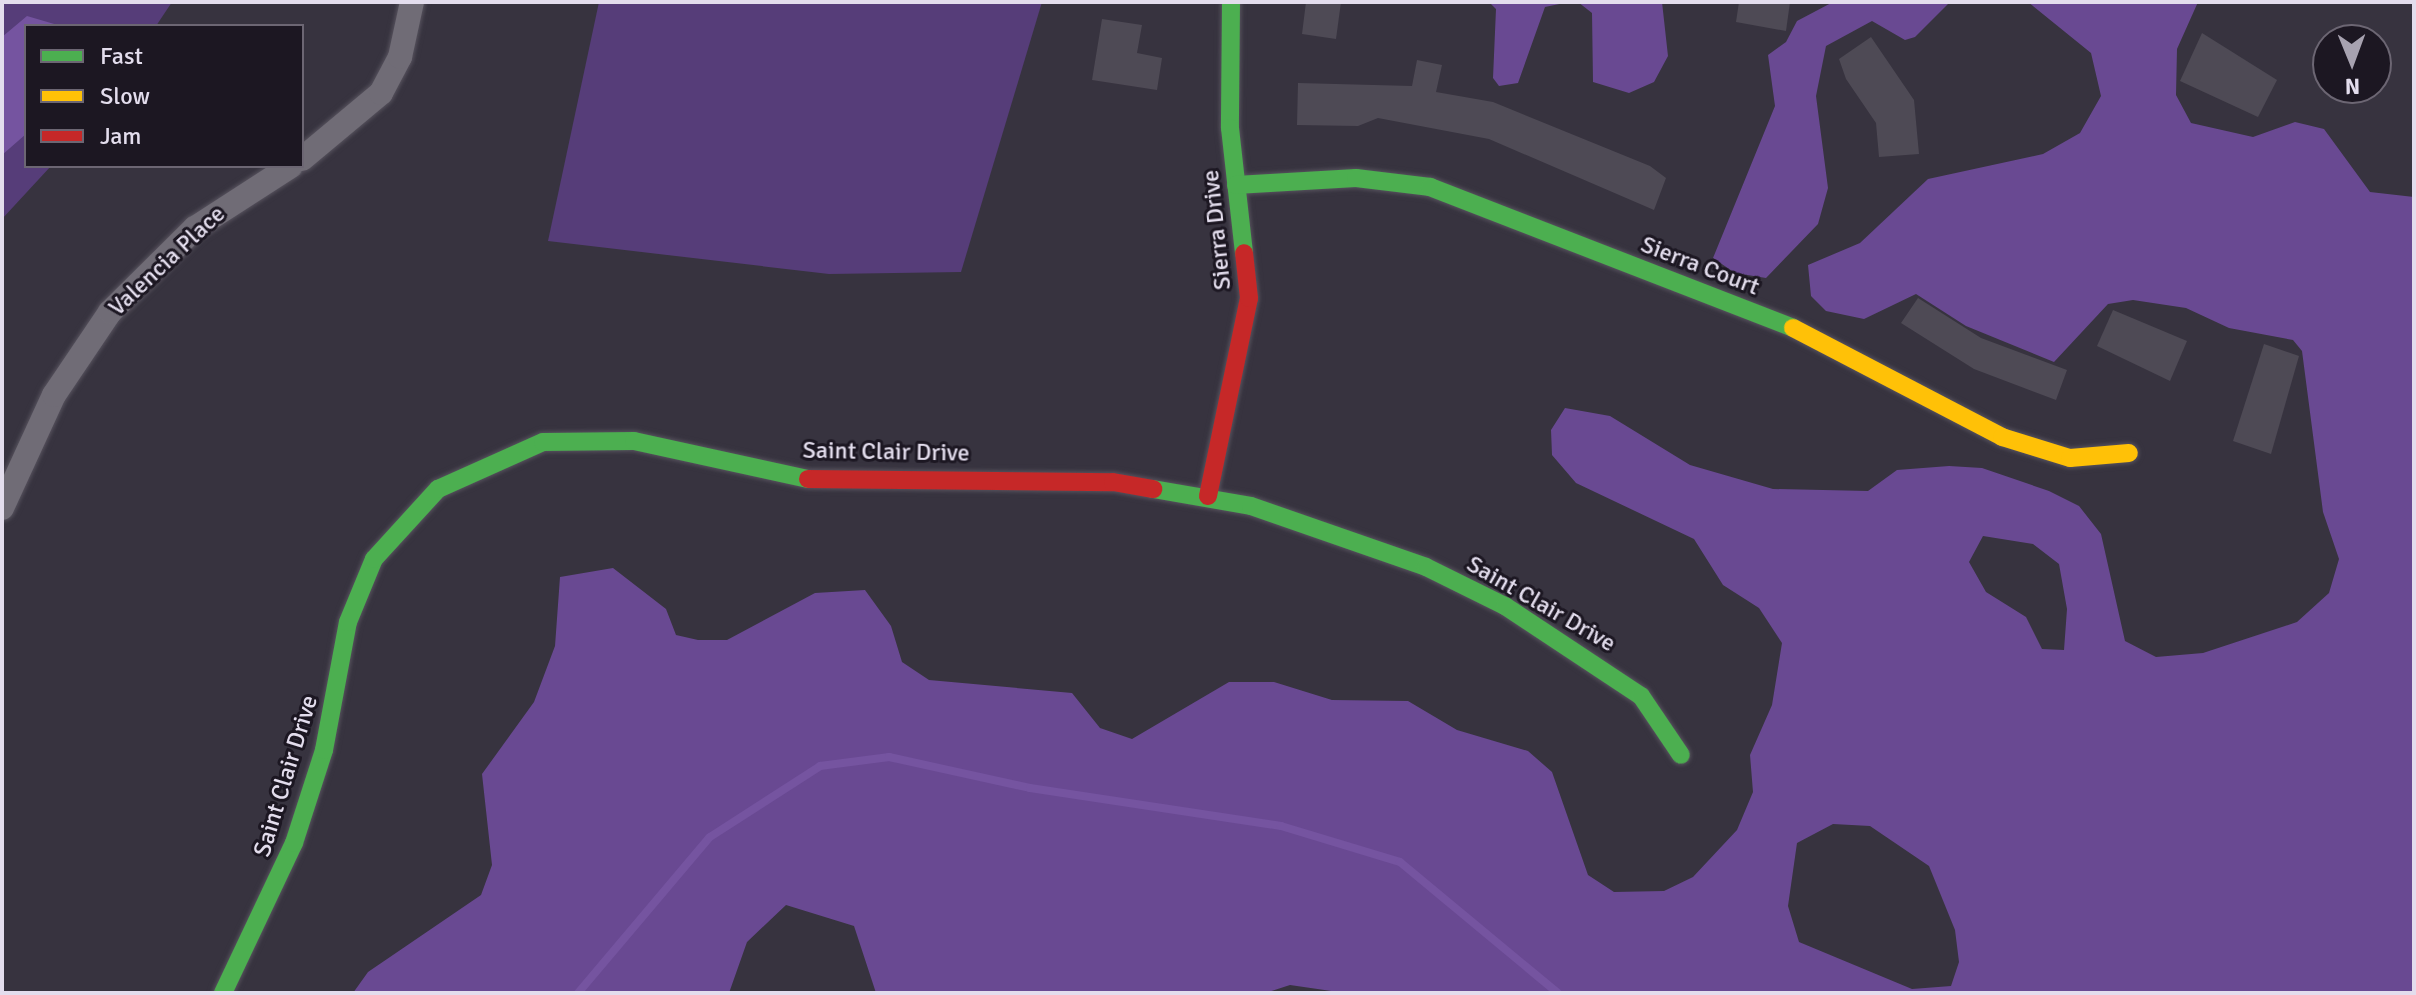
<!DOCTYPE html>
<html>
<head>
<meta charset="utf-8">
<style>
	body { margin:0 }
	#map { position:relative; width:2416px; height:995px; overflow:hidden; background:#37333f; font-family:Signika,sans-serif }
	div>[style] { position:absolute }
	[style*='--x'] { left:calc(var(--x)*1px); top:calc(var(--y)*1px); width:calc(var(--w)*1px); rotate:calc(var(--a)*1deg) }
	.green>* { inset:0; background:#563d79 }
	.forest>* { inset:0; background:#694992 }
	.water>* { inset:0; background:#7554a0 }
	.stream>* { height:8px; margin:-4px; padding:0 4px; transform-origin:4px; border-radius:4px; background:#7554a0 }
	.building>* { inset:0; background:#4e4a55 }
	.roads { filter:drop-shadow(0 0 2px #56525d) drop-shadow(0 0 2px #56525d) }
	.street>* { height:24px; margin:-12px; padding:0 12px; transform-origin:12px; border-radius:12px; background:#706c76 }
	.fast>* { height:18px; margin:-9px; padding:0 9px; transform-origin:9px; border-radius:9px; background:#4caf50 }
	.slow>* { height:18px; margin:-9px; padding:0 9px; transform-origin:9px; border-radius:9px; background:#ffc107 }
	.jam>* { height:18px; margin:-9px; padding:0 9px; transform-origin:9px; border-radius:9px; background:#c62828 }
	span { translate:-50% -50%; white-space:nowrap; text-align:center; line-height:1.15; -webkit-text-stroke:6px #1c1722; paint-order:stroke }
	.street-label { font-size:24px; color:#e3dded }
	.frame { position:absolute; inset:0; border:4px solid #e3dded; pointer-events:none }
	.legend { position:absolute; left:24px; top:24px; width:280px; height:144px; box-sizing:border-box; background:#1c1722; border:2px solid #6c6673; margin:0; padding:10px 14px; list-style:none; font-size:24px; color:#e3dded }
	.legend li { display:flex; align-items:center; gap:16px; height:40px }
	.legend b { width:40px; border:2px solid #6c6673 }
	.north { position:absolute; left:2312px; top:24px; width:80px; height:80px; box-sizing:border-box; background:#1c1722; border:2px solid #6c6673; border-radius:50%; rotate:179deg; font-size:22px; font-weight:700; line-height:32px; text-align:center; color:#e3dded }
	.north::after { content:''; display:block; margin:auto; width:28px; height:36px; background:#a7a2b0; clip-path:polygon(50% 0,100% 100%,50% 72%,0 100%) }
</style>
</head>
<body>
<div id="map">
	<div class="green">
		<i style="clip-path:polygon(2px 2px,172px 2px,156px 26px,26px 26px,26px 166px,51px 166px,2px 219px)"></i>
		<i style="clip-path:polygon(599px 2px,1042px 2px,961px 272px,829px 274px,548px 241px)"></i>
	</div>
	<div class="forest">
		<i style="clip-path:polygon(1489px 2px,1569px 2px,1545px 7px,1518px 83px,1499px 86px,1493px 78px,1496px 9px)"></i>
		<i style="clip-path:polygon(1578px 2px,1662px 2px,1668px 56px,1654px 82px,1629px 93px,1593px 82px,1592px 13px)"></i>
		<i style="clip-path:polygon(1833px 2px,1950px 2px,1915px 37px,1905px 40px,1872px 21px,1826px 46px,1816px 96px,1828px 188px,1818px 224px,1766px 278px,1735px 273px,1713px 258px,1775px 106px,1768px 55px,1786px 42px,1797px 21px)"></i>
		<i style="clip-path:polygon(evenodd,2028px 2px,2198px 2px,2177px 49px,2176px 95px,2191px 123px,2253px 137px,2295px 122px,2324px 129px,2370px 192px,2414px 197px,2414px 993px,1345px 993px,1290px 985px,1265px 993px,876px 993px,854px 926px,786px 905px,747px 942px,729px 993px,353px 993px,368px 972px,481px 895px,492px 865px,482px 774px,534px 702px,555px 646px,560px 577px,613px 568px,666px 609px,676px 635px,698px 640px,727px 640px,815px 593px,865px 590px,891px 626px,902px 662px,929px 680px,1072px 693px,1100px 728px,1132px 739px,1229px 682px,1274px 682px,1332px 700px,1408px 701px,1457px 730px,1528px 751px,1552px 772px,1588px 875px,1614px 892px,1664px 891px,1693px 877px,1737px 830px,1753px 792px,1750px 755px,1772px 705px,1782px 643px,1759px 608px,1723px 585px,1694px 539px,1576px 483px,1552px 455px,1551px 430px,1565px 408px,1610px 416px,1690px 465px,1773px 489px,1868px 491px,1897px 470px,1949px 466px,1982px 468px,2049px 491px,2079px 506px,2101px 534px,2125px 641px,2156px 657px,2203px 653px,2297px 622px,2329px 593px,2339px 559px,2323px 512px,2302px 351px,2293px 340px,2229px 328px,2186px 308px,2133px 300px,2108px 304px,2054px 362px,1966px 326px,1916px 294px,1864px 319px,1826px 311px,1811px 296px,1808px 265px,1860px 243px,1928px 179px,2043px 154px,2080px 133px,2101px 96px,2091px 53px,2028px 2px,1983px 536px,2033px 544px,2059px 564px,2067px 609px,2064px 650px,2042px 649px,2026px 617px,1986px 592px,1969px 562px,1983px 536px,2028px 2px,1833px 824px,1870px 826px,1929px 866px,1955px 930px,1959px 962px,1951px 986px,1912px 989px,1799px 942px,1788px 906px,1797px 843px,1833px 824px)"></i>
	</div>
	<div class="water">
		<i style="clip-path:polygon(27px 16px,61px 26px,26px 26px,26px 134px,2px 155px,2px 37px)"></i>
	</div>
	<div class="stream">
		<i style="--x:578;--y:993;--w:204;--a:-49.8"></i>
		<i style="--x:710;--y:837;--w:131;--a:-32.8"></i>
		<i style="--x:820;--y:766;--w:70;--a:-7.4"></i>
		<i style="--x:889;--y:757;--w:144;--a:12.4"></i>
		<i style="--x:1030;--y:788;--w:254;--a:8.6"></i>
		<i style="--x:1281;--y:826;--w:124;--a:16.8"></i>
		<i style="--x:1400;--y:862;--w:205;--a:39.7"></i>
	</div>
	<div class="building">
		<i style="clip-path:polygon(1306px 2px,1341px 2px,1336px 39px,1302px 34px)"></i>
		<i style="clip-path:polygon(1739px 2px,1790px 2px,1786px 31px,1736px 22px)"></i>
		<i style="clip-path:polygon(1102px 19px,1142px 25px,1137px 53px,1162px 58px,1157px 90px,1092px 80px)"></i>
		<i style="clip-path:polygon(2202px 33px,2277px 80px,2258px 117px,2180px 81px)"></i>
		<i style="clip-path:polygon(1871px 37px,1914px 100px,1919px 154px,1879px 157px,1876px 123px,1846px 79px,1839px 59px)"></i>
		<i style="clip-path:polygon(1417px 60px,1442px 65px,1436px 92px,1493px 102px,1650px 166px,1666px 178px,1654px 210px,1489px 139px,1378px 118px,1358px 126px,1297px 125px,1298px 83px,1412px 86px)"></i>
		<i style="clip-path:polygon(1918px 298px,1981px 338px,2067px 370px,2056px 400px,1974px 369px,1901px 323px)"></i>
		<i style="clip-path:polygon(2113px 310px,2187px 341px,2170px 381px,2097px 346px)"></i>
		<i style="clip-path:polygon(2264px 344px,2299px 356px,2271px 454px,2233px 441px)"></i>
	</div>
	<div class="roads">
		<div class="street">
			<i style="--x:302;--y:159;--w:103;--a:-39.9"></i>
			<i style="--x:381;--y:93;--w:41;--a:-62.2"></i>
			<i style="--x:400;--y:57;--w:56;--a:-77.7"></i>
			<i style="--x:2;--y:508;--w:124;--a:-65.3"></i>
			<i style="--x:54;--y:395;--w:100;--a:-56"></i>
			<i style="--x:110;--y:312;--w:120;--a:-44.7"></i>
			<i style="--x:195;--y:228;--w:114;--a:-32.9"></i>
		</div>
		<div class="fast">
			<i style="--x:1231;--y:2;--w:126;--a:90.5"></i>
			<i style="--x:1230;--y:128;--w:126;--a:83.6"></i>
			<i style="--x:1236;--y:185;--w:120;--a:-3.3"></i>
			<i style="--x:1356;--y:178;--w:75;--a:6.9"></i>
			<i style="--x:1430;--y:187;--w:389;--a:21.2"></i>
			<i style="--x:1153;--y:489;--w:99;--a:9.8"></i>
			<i style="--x:1251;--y:506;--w:185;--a:19.2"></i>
			<i style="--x:1426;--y:567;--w:88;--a:26.3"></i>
			<i style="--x:1505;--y:606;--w:163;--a:33.5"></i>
			<i style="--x:1641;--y:696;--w:71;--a:55.9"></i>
			<i style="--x:223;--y:993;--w:166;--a:-64.7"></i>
			<i style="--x:294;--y:843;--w:98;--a:-72.1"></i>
			<i style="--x:324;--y:750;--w:130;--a:-79.4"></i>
			<i style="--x:348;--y:622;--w:68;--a:-67.6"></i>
			<i style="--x:374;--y:559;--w:95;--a:-47.6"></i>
			<i style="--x:438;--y:489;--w:115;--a:-24.1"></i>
			<i style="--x:543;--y:442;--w:91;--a:-0.6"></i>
			<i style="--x:634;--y:441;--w:178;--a:12.3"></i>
		</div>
		<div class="slow">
			<i style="--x:1793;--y:328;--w:236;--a:27.5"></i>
			<i style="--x:2002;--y:437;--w:71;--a:17.2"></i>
			<i style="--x:2070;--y:458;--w:59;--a:-4.8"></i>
		</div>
		<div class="jam">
			<i style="--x:808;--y:479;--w:305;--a:0.6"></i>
			<i style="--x:1113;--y:482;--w:41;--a:9.9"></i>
			<i style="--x:1208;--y:496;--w:202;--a:-78.3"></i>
			<i style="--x:1249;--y:298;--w:45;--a:-96.3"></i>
		</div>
	</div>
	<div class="street-label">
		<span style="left:1217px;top:230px;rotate:-96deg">Sierra Drive</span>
		<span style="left:167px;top:261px;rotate:-43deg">Valencia Place</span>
		<span style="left:1700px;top:266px;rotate:21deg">Sierra Court</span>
		<span style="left:886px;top:452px;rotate:1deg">Saint Clair Drive</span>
		<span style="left:1541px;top:604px;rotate:30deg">Saint Clair Drive</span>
		<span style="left:286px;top:776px;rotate:-73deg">Saint Clair Drive</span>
	</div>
	<div class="frame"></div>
	<ul class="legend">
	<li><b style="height:10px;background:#4caf50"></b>Fast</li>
	<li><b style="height:10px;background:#ffc107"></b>Slow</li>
	<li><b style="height:10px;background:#c62828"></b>Jam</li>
	</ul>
	<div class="north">N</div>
</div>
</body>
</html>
